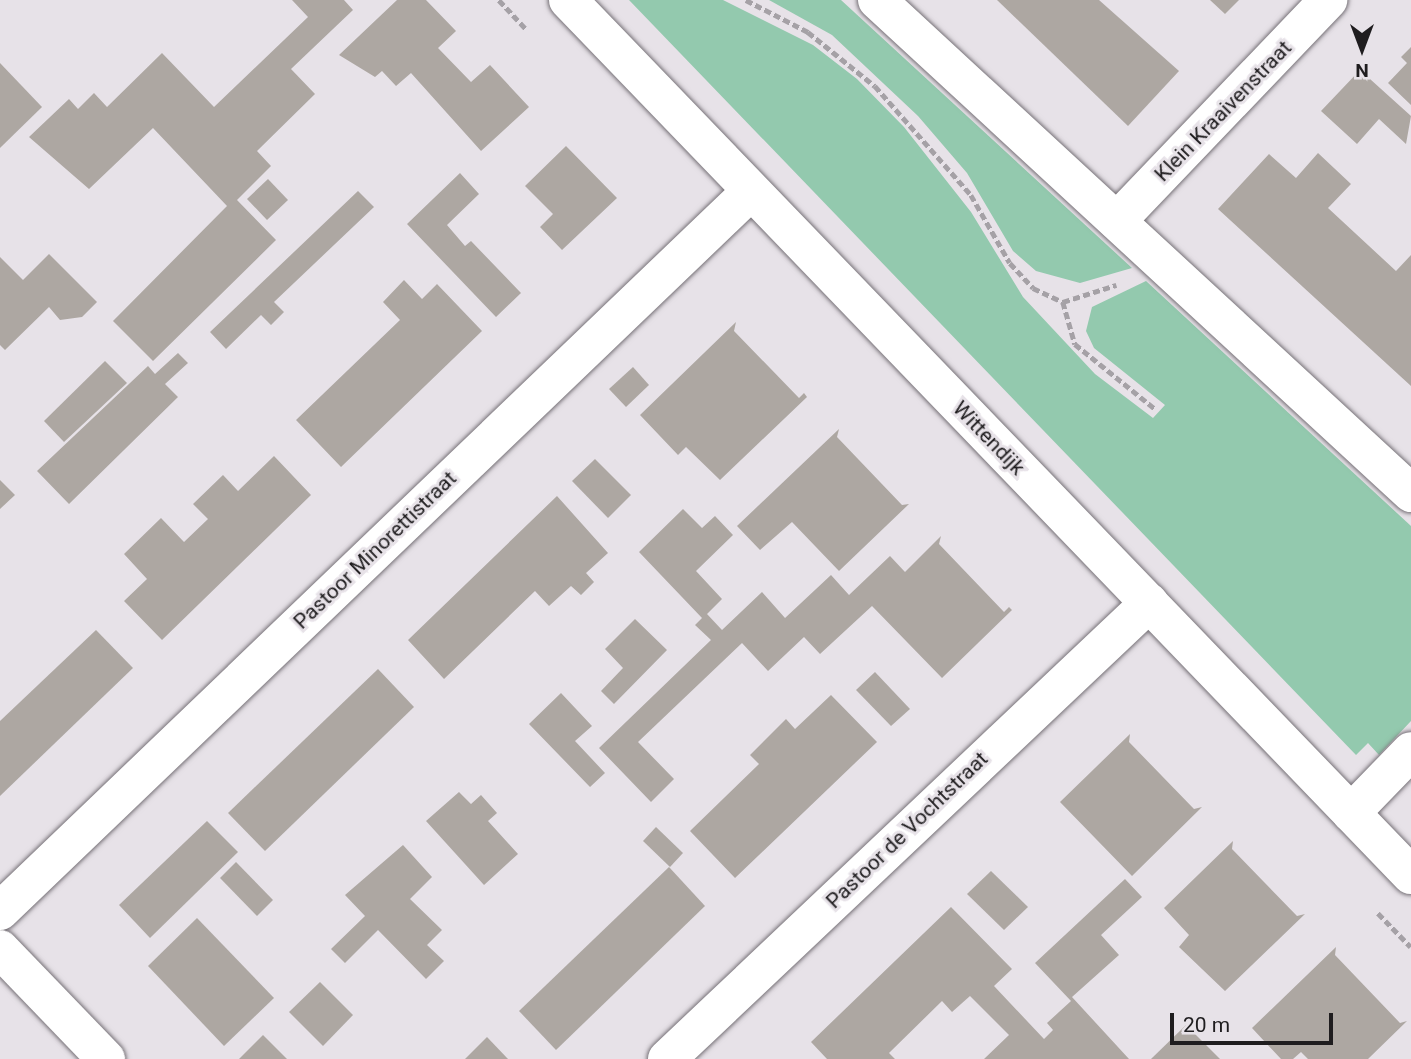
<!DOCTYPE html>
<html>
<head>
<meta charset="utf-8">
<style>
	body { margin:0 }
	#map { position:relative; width:1411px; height:1059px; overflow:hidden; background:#e7e2e8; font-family:Roboto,sans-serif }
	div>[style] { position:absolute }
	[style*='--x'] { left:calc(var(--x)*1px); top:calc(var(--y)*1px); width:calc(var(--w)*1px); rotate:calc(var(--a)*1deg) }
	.green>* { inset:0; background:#93c9ae }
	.building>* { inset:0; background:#ada7a2 }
	.path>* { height:4.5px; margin-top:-2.25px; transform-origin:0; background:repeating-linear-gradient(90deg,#a5a1a6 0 7px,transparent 0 10.5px) }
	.roads { filter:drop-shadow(0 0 2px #767177) drop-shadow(0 0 2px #767177) }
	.minor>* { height:38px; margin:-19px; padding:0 19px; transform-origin:19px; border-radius:19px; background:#fff }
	span { translate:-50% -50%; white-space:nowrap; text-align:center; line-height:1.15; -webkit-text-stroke:6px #e7e2e8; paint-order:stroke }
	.street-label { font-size:21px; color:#1f1d1f }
	.north { position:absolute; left:1327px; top:14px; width:70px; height:70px; -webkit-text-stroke:5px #e7e2e8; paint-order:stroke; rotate:180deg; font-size:19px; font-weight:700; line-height:28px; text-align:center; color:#1f1d1f }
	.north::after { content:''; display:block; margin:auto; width:24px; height:32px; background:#1f1d1f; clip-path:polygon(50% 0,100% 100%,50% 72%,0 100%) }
	.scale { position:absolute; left:1170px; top:1013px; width:163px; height:32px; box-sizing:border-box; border:4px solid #1f1d1f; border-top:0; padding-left:9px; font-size:21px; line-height:24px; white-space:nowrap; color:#1f1d1f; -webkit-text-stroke:5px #e7e2e8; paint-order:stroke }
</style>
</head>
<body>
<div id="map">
	<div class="green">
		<i style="clip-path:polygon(629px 0,723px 0,813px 45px,857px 79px,904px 127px,971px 212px,1023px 297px,1095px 374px,1153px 418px,1165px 405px,1094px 348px,1086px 331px,1092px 307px,1146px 281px,1411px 526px,1411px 721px,1379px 755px,1368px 743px,1356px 755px)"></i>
		<i style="clip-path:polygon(769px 0,841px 0,1132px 268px,1080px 283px,1036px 271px,1013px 251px,967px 173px,918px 116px,832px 35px)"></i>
	</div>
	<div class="building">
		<i style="clip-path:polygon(292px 0,344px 0,353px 10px,291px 69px,315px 94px,257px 151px,271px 166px,237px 200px,276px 240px,153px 361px,113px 321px,227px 206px,153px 128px,89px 189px,29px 137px,69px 99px,78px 109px,94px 93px,107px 107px,162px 53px,214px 107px,308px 17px)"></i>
		<i style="clip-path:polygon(397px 0,426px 0,456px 31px,438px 48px,471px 82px,490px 65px,529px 107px,481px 151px,411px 73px,396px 86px,382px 71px,375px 77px,339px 55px)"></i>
		<i style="clip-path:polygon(997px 0,1099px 0,1179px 71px,1128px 126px)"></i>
		<i style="clip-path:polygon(1210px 0,1239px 0,1225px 14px)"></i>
		<i style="clip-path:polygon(1411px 47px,1411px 105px,1388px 83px,1407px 63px,1401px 57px)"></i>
		<i style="clip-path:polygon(0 63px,42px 107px,0 148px)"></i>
		<i style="clip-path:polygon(1360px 70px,1411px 116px,1406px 144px,1379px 119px,1357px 144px,1321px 111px)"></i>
		<i style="clip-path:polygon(566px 146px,617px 198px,562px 250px,540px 227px,553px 214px,525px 186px)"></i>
		<i style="clip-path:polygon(1318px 153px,1351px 184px,1328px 208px,1396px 271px,1411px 255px,1411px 386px,1218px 209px,1269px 154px,1296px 178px)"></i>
		<i style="clip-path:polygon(460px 173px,479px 194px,447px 225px,465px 246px,471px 241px,521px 293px,496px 317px,407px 224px)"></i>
		<i style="clip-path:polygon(268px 179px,288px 200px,267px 220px,247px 199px)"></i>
		<i style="clip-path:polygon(358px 191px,374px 207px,274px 302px,284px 312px,271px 325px,261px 315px,226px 349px,210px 332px)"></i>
		<i style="clip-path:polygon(49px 254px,97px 302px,82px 317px,60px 320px,49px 307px,5px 350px,0 345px,0 257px,23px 280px)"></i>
		<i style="clip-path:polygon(404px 280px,422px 299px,437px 284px,482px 331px,341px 467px,296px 420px,400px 320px,383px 302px)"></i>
		<i style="clip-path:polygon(736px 322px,734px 331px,799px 398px,804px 393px,807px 397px,720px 480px,686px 447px,678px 455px,640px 415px)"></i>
		<i style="clip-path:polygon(178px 353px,188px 363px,165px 384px,178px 397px,69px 504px,37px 471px,148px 366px,155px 374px)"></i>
		<i style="clip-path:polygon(105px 361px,127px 383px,64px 442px,44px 421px)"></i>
		<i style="clip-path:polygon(633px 367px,649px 385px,626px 407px,609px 389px)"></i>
		<i style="clip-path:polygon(839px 429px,837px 437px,902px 505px,909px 504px,839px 571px,792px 522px,760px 550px,737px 526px)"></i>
		<i style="clip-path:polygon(274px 456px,311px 495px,162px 640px,124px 601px,147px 579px,124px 554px,161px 518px,184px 542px,208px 519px,193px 504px,223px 475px,238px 491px)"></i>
		<i style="clip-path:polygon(595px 459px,631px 495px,608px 518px,572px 481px)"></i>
		<i style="clip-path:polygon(0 480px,15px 495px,0 509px)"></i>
		<i style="clip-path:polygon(557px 496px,608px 553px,586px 573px,594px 582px,581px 595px,571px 586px,549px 606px,535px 591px,444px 679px,408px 640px)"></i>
		<i style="clip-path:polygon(683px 509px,702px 528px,715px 516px,733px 535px,696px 571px,722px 599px,707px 614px,722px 630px,762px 592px,785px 618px,831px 575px,849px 595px,890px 556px,905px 572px,941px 536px,939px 544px,1004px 612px,1009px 607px,1012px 610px,942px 678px,872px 606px,820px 654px,804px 637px,768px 671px,742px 643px,638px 742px,674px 779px,651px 802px,599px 748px,711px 640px,695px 625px,702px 618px,639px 552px)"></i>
		<i style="clip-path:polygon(635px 619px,667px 650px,614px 704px,601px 691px,623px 668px,605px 649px)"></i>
		<i style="clip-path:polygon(96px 630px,133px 668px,0 796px,0 721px)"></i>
		<i style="clip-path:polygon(378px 669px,414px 707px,265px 851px,228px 813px)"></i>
		<i style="clip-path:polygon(875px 672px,910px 709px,891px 726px,856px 690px)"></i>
		<i style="clip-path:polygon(561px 693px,592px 726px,575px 741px,605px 773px,590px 787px,529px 724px)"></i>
		<i style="clip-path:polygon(831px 695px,877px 742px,735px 878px,690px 831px,759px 764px,750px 755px,786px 719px,795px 729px)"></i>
		<i style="clip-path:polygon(1130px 734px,1129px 742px,1194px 809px,1202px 807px,1132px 876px,1060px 802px)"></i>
		<i style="clip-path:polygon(459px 792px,471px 804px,481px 795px,497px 813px,488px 821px,518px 854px,484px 885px,426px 821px)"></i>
		<i style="clip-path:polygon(207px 821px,238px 852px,150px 938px,119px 905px)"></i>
		<i style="clip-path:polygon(656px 827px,683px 853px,670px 867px,643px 841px)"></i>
		<i style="clip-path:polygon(1233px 841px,1232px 849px,1297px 916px,1305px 914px,1225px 991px,1179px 947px,1189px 935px,1164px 908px)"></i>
		<i style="clip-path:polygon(403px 845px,432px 877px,410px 899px,442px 930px,427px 945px,444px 961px,426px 979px,378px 930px,345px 963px,331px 949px,365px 916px,345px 895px)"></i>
		<i style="clip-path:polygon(236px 862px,273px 900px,257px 916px,220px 878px)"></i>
		<i style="clip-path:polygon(669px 867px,705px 906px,556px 1050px,519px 1011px)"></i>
		<i style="clip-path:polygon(991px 871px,1028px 907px,1004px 930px,967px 894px)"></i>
		<i style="clip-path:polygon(1125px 879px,1142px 897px,1101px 935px,1119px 955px,1072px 997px,1129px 1059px,984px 1059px,1009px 1035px,970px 996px,952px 1012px,942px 1001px,889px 1053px,895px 1059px,827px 1059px,811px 1042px,951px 907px,1012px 969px,994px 986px,1044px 1039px,1053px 1030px,1047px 1023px,1071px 1001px,1035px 963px)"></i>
		<i style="clip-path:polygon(197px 918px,274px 998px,224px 1046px,148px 966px)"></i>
		<i style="clip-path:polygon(1336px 947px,1335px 955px,1400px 1023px,1407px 1021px,1368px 1059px,1308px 1059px,1301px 1052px,1293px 1059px,1281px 1059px,1252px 1028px)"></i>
		<i style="clip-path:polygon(320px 982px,353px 1015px,323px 1046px,289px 1012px)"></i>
		<i style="clip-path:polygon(1186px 1025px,1220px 1059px,1151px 1059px)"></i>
		<i style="clip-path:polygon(263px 1035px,287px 1059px,239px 1059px)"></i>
		<i style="clip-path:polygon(487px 1037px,508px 1059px,465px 1059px)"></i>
	</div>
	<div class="path">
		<i style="--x:499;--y:0;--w:41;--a:47"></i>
		<i style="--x:746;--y:0;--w:70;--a:27.3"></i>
		<i style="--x:808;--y:32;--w:86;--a:38.9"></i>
		<i style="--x:875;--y:86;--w:145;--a:48.6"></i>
		<i style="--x:971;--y:195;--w:78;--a:60.2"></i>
		<i style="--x:1010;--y:263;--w:34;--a:47"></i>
		<i style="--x:1033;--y:288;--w:33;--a:25"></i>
		<i style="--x:1063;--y:302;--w:56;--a:-17.8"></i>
		<i style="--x:1063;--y:302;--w:44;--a:74.1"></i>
		<i style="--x:1075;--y:344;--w:102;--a:39"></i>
		<i style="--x:1378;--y:913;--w:47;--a:45.9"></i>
	</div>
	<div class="roads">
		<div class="minor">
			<i style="--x:568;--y:0;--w:1215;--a:46.07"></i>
			<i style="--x:877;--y:0;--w:727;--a:42.71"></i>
			<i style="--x:1117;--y:221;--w:306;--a:-46.3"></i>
			<i style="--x:1351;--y:813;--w:86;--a:-45.9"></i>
			<i style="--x:0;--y:911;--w:1040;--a:-43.79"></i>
			<i style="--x:0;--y:949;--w:153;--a:46.1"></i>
			<i style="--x:667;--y:1059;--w:664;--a:-43.41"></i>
		</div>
	</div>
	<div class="street-label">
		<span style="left:1223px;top:111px;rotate:-46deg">Klein Kraaivenstraat</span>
		<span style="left:989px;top:438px;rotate:46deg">Wittendijk</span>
		<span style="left:375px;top:550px;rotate:-44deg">Pastoor Minorettistraat</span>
		<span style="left:907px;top:830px;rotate:-44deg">Pastoor de Vochtstraat</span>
	</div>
	<div class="north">N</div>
	<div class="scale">20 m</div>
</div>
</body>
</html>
